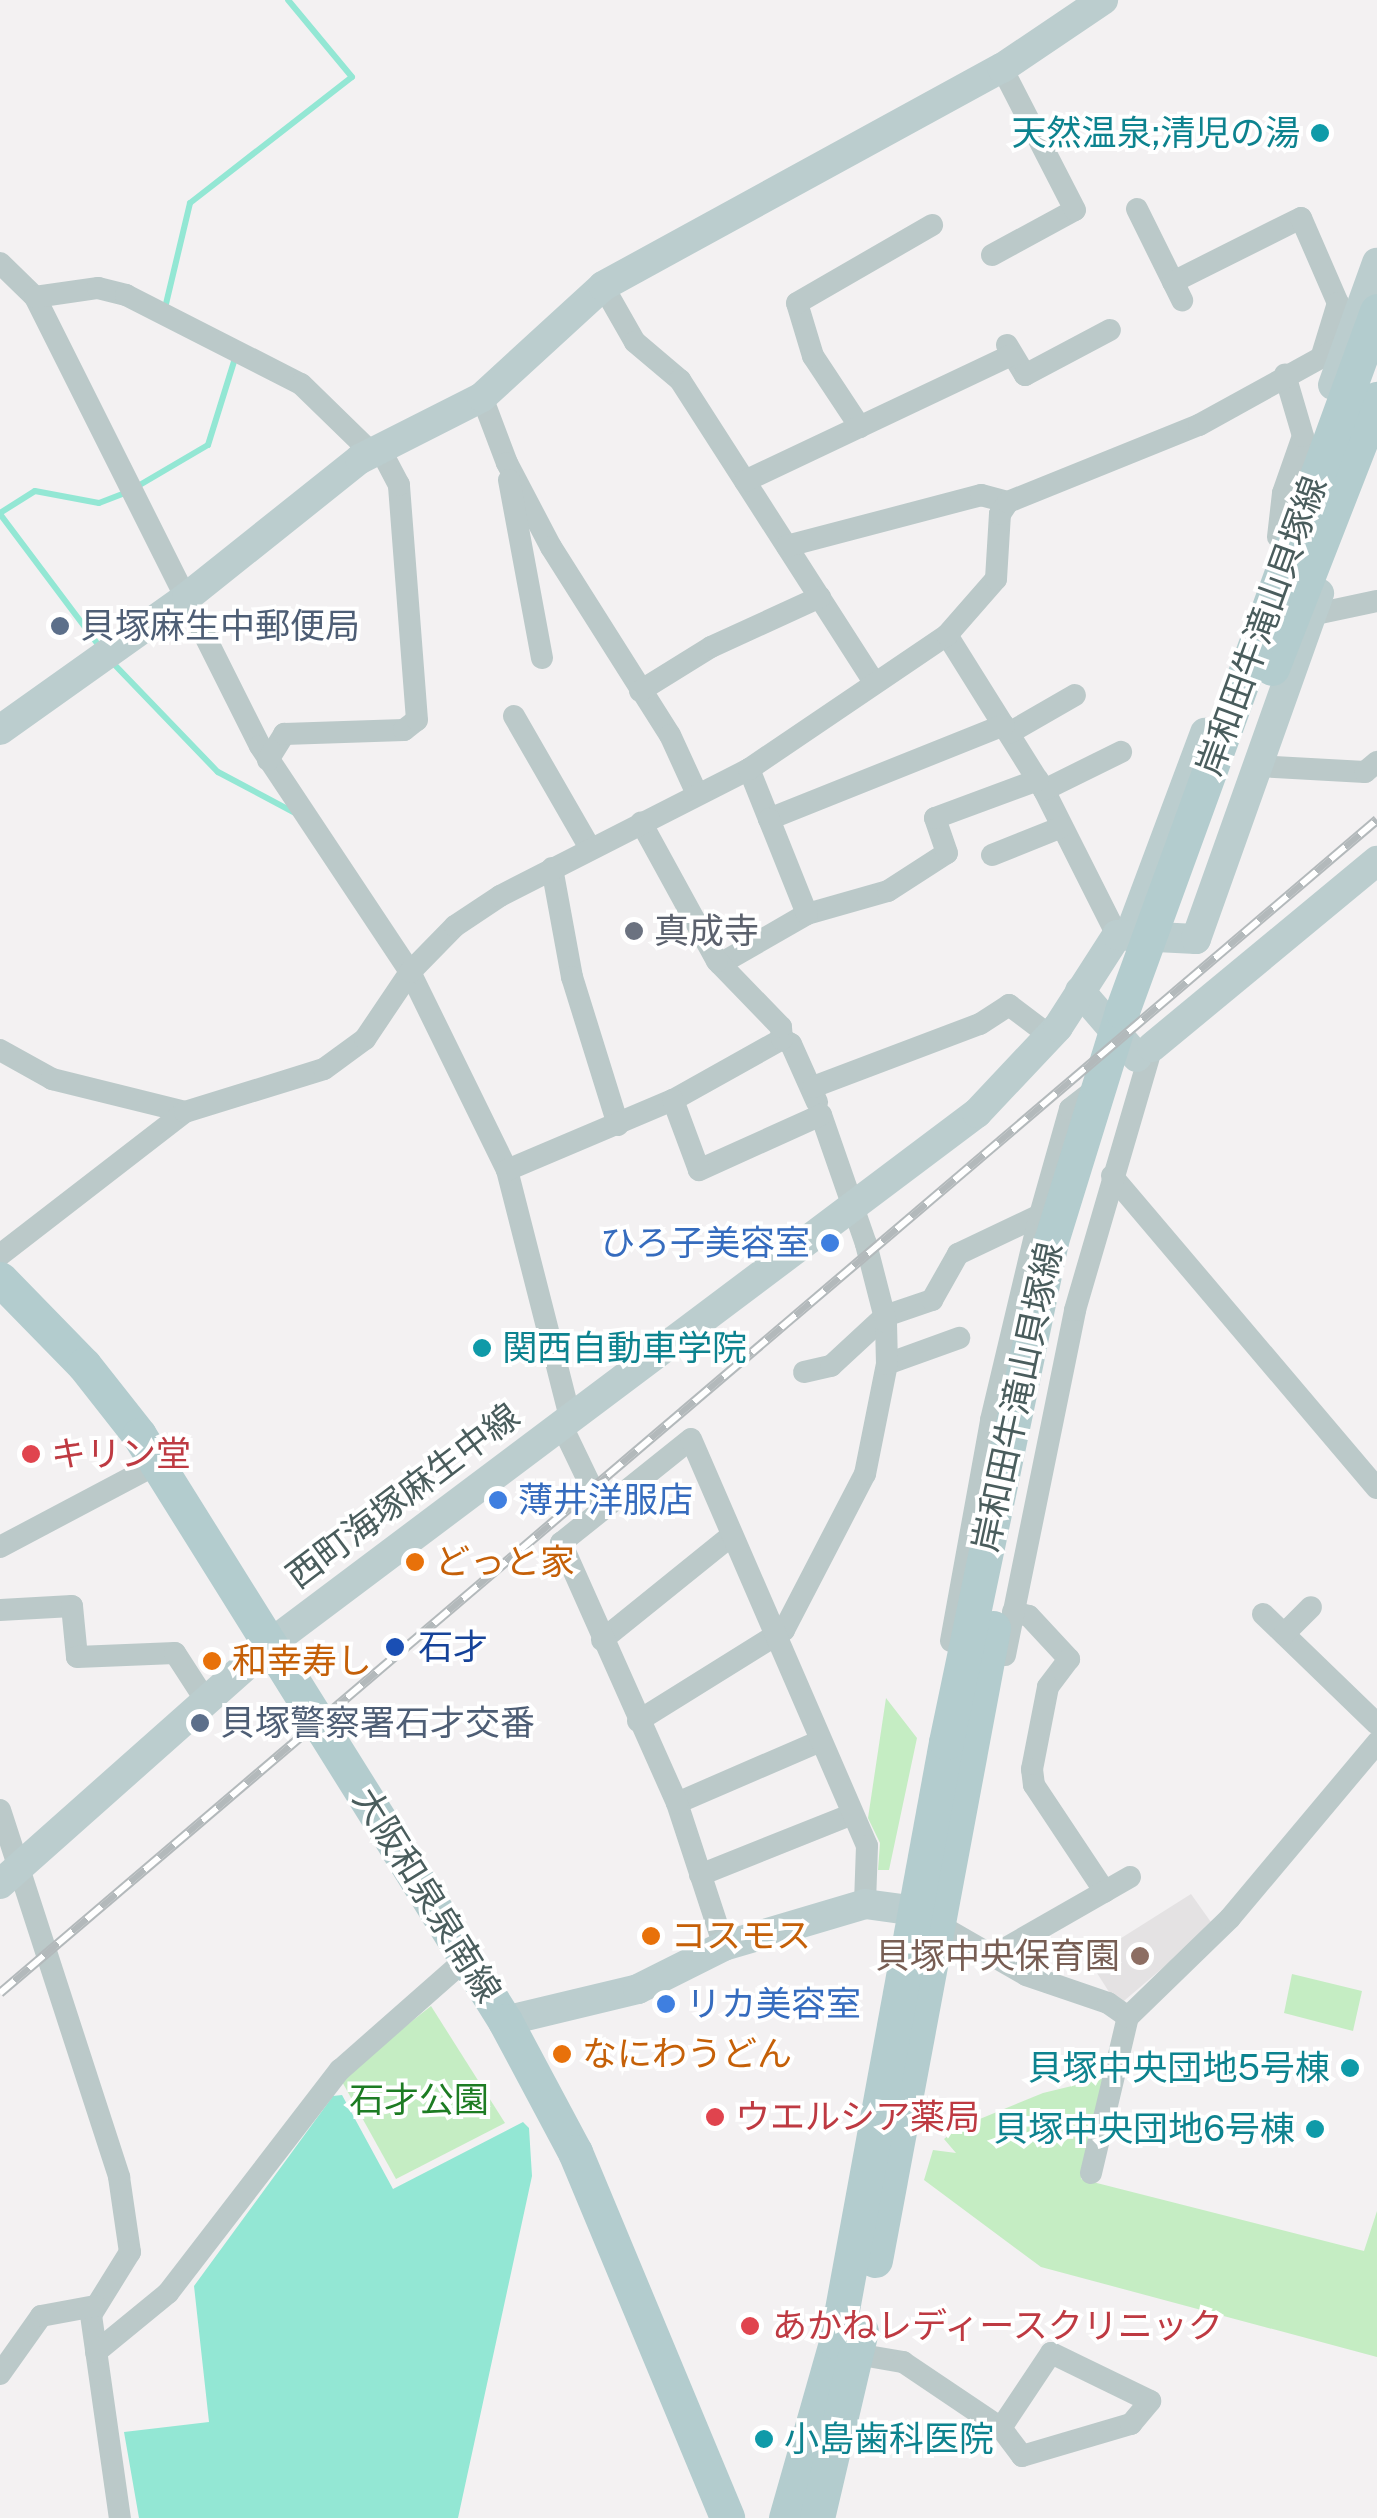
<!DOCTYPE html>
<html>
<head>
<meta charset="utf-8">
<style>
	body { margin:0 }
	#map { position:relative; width:1377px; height:2518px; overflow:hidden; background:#f3f1f2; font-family:"Public Sans","Noto Sans JP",sans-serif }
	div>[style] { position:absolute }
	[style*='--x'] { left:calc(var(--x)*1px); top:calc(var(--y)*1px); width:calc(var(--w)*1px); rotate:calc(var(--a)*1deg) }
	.education>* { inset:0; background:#e4e2e3 }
	.green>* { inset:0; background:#c5edc3 }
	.water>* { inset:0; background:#93e7d4 }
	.stream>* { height:6px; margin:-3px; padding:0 3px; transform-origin:3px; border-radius:3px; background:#93e7d4 }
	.street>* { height:22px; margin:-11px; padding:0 11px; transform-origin:11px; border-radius:11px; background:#bbc9c9 }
	.secondary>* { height:30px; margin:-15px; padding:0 15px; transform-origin:15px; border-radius:15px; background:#bbcdce }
	.primary>* { height:35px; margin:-17.5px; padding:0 17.5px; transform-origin:17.5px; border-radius:17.5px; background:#b3ccce }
	.rail>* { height:10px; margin-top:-5px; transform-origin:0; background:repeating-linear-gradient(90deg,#fff 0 19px,#b3b9bb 0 38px); box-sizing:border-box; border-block:2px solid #b3b9bb }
	.dots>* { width:28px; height:28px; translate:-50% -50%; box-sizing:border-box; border:5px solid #fff; border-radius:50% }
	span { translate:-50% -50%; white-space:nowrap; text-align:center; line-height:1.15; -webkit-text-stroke:8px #fff; paint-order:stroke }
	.culture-label { font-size:35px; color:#0d838f }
	.right { translate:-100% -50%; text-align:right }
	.left { translate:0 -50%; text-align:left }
	.service-label { font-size:35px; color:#4e5e75 }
	.street-label { font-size:35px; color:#4a5d5d }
	.worship-label { font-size:35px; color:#5b616d }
	.shop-label { font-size:35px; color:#366cbe }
	.health-label { font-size:35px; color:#be3a42 }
	.food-label { font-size:35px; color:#c56008 }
	.transit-label { font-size:35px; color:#164399 }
	.education-label { font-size:35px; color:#785e54 }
	.park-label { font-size:35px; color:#1d7c23 }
</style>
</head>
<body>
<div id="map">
	<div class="education">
		<i style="clip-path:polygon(1191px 1894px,1213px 1925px,1118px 2006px,1088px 1959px)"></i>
	</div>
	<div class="green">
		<i style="clip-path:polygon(886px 1698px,917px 1738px,889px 1870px,878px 1870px,880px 1843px,868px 1818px)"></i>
		<i style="clip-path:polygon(1292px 1974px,1362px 1991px,1353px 2031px,1284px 2013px)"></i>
		<i style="clip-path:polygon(431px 2006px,505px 2123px,396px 2179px,340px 2078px)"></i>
		<i style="clip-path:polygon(1105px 2078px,1081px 2179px,1364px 2251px,1377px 2211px,1377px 2357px,1041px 2267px,924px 2180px,933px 2150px,956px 2153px,944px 2139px,958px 2128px,1043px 2093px)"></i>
	</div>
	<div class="water">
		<i style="clip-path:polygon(342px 2095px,393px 2189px,523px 2122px,529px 2128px,532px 2176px,458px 2518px,139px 2518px,124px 2432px,209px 2422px,194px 2286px,333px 2096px)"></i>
	</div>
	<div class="stream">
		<i style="--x:165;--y:308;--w:108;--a:-76.6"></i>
		<i style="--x:190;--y:203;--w:205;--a:-37.9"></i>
		<i style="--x:352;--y:77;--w:100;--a:-129.7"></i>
		<i style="--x:138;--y:486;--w:81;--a:-30.4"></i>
		<i style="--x:208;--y:445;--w:94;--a:-72.7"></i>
		<i style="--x:0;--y:513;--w:41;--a:-32.2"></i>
		<i style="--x:35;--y:491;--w:65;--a:10.6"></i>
		<i style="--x:99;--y:503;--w:25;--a:-21"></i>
		<i style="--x:0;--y:514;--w:166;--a:53.1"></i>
		<i style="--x:111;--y:661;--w:154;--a:46.1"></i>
		<i style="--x:218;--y:772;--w:87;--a:28"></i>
	</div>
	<div class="street">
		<i style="--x:1137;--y:209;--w:102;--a:63.7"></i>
		<i style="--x:992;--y:255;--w:94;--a:-28.5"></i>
		<i style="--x:1075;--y:210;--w:160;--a:-117.2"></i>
		<i style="--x:0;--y:263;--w:49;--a:44.2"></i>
		<i style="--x:35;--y:297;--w:502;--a:63.38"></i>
		<i style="--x:260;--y:746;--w:271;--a:56.4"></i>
		<i style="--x:410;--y:972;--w:220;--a:63.9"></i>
		<i style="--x:507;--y:1170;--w:256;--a:75.7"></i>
		<i style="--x:1173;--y:282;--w:143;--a:-26.6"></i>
		<i style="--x:1301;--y:218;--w:93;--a:66.5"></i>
		<i style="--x:1338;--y:303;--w:54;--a:107.1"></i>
		<i style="--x:603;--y:286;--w:64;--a:60.3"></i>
		<i style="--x:635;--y:342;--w:59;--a:40.2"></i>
		<i style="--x:680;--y:380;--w:359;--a:57.3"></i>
		<i style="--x:35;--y:297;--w:64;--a:-8.1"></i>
		<i style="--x:98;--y:288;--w:29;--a:14"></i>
		<i style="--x:126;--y:295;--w:196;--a:27"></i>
		<i style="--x:301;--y:384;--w:99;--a:44.2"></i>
		<i style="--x:1007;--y:345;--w:35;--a:59"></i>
		<i style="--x:1025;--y:375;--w:96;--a:-27.9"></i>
		<i style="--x:482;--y:397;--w:71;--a:69.3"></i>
		<i style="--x:507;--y:463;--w:95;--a:62.4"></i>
		<i style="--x:551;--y:547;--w:222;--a:57.7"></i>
		<i style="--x:670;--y:735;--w:65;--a:65.4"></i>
		<i style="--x:860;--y:427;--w:85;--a:-123.5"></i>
		<i style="--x:813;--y:356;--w:55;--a:-106.8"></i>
		<i style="--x:797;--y:303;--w:156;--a:-30"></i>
		<i style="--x:509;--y:480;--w:181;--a:79.5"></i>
		<i style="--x:745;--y:481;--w:295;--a:-25.3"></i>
		<i style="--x:1278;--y:537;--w:44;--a:-83.5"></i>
		<i style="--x:1283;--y:493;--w:60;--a:-70.7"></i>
		<i style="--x:1303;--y:436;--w:64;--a:-106.4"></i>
		<i style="--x:787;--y:546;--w:201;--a:-14.7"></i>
		<i style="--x:981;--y:495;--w:28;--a:15"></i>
		<i style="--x:1311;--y:615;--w:67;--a:-12"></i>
		<i style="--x:947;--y:635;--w:183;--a:58"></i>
		<i style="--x:1044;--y:790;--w:162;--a:63.3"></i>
		<i style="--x:640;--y:691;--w:84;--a:-31.8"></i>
		<i style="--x:711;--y:647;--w:120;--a:-24.6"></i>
		<i style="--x:514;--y:716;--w:152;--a:60.1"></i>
		<i style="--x:1009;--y:733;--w:76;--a:-29.9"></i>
		<i style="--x:268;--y:760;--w:31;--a:-58"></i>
		<i style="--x:284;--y:734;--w:120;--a:-1.9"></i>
		<i style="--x:404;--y:730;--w:16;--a:-38"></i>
		<i style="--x:417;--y:720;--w:236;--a:-94.4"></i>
		<i style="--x:399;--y:485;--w:41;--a:-117.8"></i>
		<i style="--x:1257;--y:766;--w:108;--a:3.2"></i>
		<i style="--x:1365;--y:772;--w:16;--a:-40"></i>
		<i style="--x:749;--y:769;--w:54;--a:68.2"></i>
		<i style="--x:769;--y:819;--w:253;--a:-21.8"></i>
		<i style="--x:1044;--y:790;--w:86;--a:-26.3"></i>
		<i style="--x:992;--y:855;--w:75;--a:-21.8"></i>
		<i style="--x:552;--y:868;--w:111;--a:79.6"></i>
		<i style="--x:572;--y:977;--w:155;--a:72.7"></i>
		<i style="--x:807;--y:914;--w:84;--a:-15.9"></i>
		<i style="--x:888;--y:891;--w:70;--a:-32.8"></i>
		<i style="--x:947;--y:853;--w:37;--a:-109"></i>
		<i style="--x:935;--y:818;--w:110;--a:-20.3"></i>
		<i style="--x:720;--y:964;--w:100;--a:-29.9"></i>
		<i style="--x:807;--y:914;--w:102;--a:-111.8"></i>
		<i style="--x:782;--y:1039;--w:10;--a:29"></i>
		<i style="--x:791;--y:1044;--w:64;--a:65.9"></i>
		<i style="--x:0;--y:1050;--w:60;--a:29.1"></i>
		<i style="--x:52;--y:1079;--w:137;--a:13.9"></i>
		<i style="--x:813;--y:1087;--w:178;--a:-20.7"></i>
		<i style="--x:980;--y:1024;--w:35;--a:-33"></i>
		<i style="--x:1009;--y:1005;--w:51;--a:37.1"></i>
		<i style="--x:507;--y:1170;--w:180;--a:-22.9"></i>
		<i style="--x:673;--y:1100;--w:125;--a:-29.2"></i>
		<i style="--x:782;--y:1039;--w:12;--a:-95"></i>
		<i style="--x:781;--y:1027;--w:92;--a:-134.1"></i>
		<i style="--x:717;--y:961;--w:158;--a:-118.7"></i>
		<i style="--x:1112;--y:1176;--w:409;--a:49.7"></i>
		<i style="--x:0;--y:1255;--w:234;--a:-37.7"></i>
		<i style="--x:185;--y:1112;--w:145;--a:-17.2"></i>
		<i style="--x:324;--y:1069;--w:51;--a:-36.2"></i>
		<i style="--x:365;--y:1039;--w:81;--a:-56.1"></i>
		<i style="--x:410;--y:972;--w:64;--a:-45.6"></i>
		<i style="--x:455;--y:926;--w:54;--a:-33.7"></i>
		<i style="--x:500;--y:896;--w:280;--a:-27"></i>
		<i style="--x:749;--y:769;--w:239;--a:-34.1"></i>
		<i style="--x:947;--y:635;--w:74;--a:-48.8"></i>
		<i style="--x:996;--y:579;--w:65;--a:-86.5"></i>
		<i style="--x:1000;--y:514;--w:14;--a:-56"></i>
		<i style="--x:1008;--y:502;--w:206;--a:-22"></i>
		<i style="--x:1199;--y:425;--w:176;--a:-28.9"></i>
		<i style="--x:887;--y:1364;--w:77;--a:-19.9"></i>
		<i style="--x:804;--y:1372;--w:28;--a:-13"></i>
		<i style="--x:831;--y:1366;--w:74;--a:-42.8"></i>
		<i style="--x:885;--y:1316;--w:50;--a:-18.8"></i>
		<i style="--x:932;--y:1300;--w:53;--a:-60.5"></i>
		<i style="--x:958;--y:1254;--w:91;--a:-25.4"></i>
		<i style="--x:561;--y:1424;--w:92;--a:64.3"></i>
		<i style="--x:0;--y:1547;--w:178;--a:-27.9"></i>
		<i style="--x:0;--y:1610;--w:72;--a:-3.2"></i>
		<i style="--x:72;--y:1606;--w:51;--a:84.4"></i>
		<i style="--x:77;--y:1657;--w:98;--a:-2.3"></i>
		<i style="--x:175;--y:1653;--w:57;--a:57.1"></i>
		<i style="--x:1013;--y:1612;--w:16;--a:14"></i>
		<i style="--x:1029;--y:1616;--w:59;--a:47.1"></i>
		<i style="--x:1069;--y:1659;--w:35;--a:127"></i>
		<i style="--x:1048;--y:1687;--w:84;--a:101"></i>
		<i style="--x:1032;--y:1769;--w:16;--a:83"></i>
		<i style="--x:1034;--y:1785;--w:128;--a:56.4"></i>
		<i style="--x:1263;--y:1614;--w:158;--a:44"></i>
		<i style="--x:1284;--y:1634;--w:38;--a:-45"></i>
		<i style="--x:602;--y:1640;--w:167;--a:-38.9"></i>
		<i style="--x:951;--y:1641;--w:225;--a:-79.7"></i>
		<i style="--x:991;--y:1420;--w:211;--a:-76.6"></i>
		<i style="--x:1040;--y:1215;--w:110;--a:-74.2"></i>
		<i style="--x:1070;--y:1109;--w:33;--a:-38"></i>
		<i style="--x:1005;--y:1655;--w:352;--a:-78.5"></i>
		<i style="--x:1075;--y:1310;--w:274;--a:-73.7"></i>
		<i style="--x:638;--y:1721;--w:172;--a:-31.9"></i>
		<i style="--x:784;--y:1630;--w:176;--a:-62.6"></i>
		<i style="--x:865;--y:1474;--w:112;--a:-78.7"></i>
		<i style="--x:887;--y:1364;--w:42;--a:-91.4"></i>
		<i style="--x:886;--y:1322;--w:81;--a:-104.4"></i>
		<i style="--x:866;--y:1244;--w:137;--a:-109.2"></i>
		<i style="--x:821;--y:1115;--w:134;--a:155.7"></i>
		<i style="--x:699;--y:1170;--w:75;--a:-110.4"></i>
		<i style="--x:677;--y:1803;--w:156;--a:-23.4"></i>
		<i style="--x:0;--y:1810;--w:386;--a:72"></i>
		<i style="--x:119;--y:2177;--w:76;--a:81.7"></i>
		<i style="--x:130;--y:2252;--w:74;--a:121.8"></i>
		<i style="--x:91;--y:2315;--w:205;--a:81.9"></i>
		<i style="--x:700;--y:1875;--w:162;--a:-21.8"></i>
		<i style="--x:927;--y:1918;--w:114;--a:29.9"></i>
		<i style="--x:1026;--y:1975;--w:87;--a:18.9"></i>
		<i style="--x:1108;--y:2003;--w:24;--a:35"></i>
		<i style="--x:724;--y:1946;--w:151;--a:-108.2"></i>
		<i style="--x:677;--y:1803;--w:285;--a:-114"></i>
		<i style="--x:561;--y:1543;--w:166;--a:-38.7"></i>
		<i style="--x:691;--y:1439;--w:443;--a:66.6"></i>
		<i style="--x:867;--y:1846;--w:58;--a:92"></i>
		<i style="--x:992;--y:1956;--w:159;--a:-29.8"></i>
		<i style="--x:1091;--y:2173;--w:160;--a:-76.7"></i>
		<i style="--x:1128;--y:2017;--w:142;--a:-44.1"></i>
		<i style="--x:1230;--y:1918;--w:229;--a:-50"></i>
		<i style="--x:96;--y:2352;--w:93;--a:-39.3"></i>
		<i style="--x:168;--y:2293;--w:282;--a:-52.4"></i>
		<i style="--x:340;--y:2070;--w:168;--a:-41.4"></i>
		<i style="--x:856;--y:2354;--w:48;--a:9.7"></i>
		<i style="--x:903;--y:2362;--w:118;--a:34"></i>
		<i style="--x:1001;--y:2428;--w:35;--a:53"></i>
		<i style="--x:1022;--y:2456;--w:114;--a:-16.4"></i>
		<i style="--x:1131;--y:2424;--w:30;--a:-50"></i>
		<i style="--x:1150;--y:2401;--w:110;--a:-154.1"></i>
		<i style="--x:1051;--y:2353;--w:90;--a:123.7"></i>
		<i style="--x:0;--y:2374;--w:71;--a:-54.7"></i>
		<i style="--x:41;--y:2316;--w:55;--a:-10.5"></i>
	</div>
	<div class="secondary">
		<i style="--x:1333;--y:385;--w:130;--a:-70.2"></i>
		<i style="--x:0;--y:730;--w:229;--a:-35.4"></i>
		<i style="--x:187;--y:597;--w:221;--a:-38.6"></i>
		<i style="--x:360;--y:459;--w:137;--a:-26.9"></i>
		<i style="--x:482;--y:397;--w:164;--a:-42.5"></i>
		<i style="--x:603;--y:286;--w:455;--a:-28.7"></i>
		<i style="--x:1002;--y:68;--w:122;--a:-34"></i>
		<i style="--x:1129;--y:936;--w:217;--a:-69.5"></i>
		<i style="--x:1080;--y:991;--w:87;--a:49.2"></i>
		<i style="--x:1152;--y:1047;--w:292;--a:-39.6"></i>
		<i style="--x:0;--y:1884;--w:361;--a:-41.6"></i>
		<i style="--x:270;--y:1644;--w:884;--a:-36.91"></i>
		<i style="--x:977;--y:1113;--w:118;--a:-46.7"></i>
		<i style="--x:1058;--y:1027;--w:109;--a:-57.3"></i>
		<i style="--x:1117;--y:935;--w:79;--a:2.9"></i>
		<i style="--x:1196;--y:939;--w:367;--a:-70.4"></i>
		<i style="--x:505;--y:2021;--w:137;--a:-13.5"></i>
		<i style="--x:638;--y:1989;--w:96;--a:-26.6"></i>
		<i style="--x:724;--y:1946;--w:147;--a:-16.6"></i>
		<i style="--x:865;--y:1904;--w:51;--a:7.8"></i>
	</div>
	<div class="primary">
		<i style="--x:1272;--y:668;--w:289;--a:-68.7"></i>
		<i style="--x:0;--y:1279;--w:120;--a:45.7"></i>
		<i style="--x:84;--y:1365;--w:89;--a:51.8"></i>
		<i style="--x:139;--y:1435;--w:691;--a:58.01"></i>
		<i style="--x:505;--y:2021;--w:149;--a:61.9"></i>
		<i style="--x:575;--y:2152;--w:396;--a:67.4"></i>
		<i style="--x:875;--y:2260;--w:643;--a:-79.42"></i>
		<i style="--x:786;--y:2518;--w:183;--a:-74.1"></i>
		<i style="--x:836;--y:2342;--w:610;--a:-79.61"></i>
		<i style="--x:946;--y:1742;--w:512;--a:-78.16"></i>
		<i style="--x:1051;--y:1241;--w:241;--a:-72.8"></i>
		<i style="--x:1122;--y:1011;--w:745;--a:-69.98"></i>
		<i style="--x:817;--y:2518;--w:192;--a:-76.8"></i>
	</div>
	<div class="rail">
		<i style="--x:0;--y:1993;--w:1809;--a:-40.43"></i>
	</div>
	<div class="dots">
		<i style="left:1320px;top:133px;background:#0f9aa8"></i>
		<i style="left:60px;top:626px;background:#5c6f8a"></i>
		<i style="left:634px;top:931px;background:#6b7280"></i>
		<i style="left:830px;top:1243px;background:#3f7fe0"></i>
		<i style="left:482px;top:1348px;background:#0f9aa8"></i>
		<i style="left:31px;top:1454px;background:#e0444e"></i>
		<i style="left:498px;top:1500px;background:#3f7fe0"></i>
		<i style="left:415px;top:1562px;background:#e8710a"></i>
		<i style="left:395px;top:1647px;background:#1a4fb4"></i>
		<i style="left:212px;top:1661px;background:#e8710a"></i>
		<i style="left:200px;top:1723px;background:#5c6f8a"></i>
		<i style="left:651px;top:1936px;background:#e8710a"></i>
		<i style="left:1140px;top:1956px;background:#8d6e63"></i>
		<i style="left:666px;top:2004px;background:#3f7fe0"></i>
		<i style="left:562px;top:2054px;background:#e8710a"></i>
		<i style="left:1350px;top:2068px;background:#0f9aa8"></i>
		<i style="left:715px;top:2117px;background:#e0444e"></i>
		<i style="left:1315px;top:2129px;background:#0f9aa8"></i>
		<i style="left:750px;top:2326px;background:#e0444e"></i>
		<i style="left:764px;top:2439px;background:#0f9aa8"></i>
	</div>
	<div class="culture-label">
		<span class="right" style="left:1300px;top:133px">天然温泉;清児の湯</span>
		<span class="left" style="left:502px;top:1348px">関西自動車学院</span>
		<span class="right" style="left:1330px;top:2068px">貝塚中央団地5号棟</span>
		<span class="right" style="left:1295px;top:2129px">貝塚中央団地6号棟</span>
		<span class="left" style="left:784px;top:2439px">小島歯科医院</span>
	</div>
	<div class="service-label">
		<span class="left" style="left:80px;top:626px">貝塚麻生中郵便局</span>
		<span class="left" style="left:220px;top:1723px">貝塚警察署石才交番</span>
	</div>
	<div class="street-label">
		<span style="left:1262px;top:626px;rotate:-70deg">岸和田牛滝山貝塚線</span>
		<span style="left:1018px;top:1397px;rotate:-78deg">岸和田牛滝山貝塚線</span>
		<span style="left:403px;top:1496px;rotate:-37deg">西町海塚麻生中線</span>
		<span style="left:427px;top:1895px;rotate:58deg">大阪和泉泉南線</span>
	</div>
	<div class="worship-label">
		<span class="left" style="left:654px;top:931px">真成寺</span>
	</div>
	<div class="shop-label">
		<span class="right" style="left:810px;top:1243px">ひろ子美容室</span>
		<span class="left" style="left:518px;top:1500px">薄井洋服店</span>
		<span class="left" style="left:686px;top:2004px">リカ美容室</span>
	</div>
	<div class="health-label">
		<span class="left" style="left:51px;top:1454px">キリン堂</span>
		<span class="left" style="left:735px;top:2117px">ウエルシア薬局</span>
		<span class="left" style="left:772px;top:2326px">あかねレディースクリニック</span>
	</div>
	<div class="food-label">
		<span class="left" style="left:435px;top:1562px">どっと家</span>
		<span class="left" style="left:232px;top:1661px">和幸寿し</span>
		<span class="left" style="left:671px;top:1936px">コスモス</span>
		<span class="left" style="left:582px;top:2054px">なにわうどん</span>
	</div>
	<div class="transit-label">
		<span class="left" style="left:418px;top:1647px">石才</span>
	</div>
	<div class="education-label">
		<span class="right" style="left:1120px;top:1956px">貝塚中央保育園</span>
	</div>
	<div class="park-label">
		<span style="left:419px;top:2100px">石才公園</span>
	</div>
</div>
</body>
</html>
